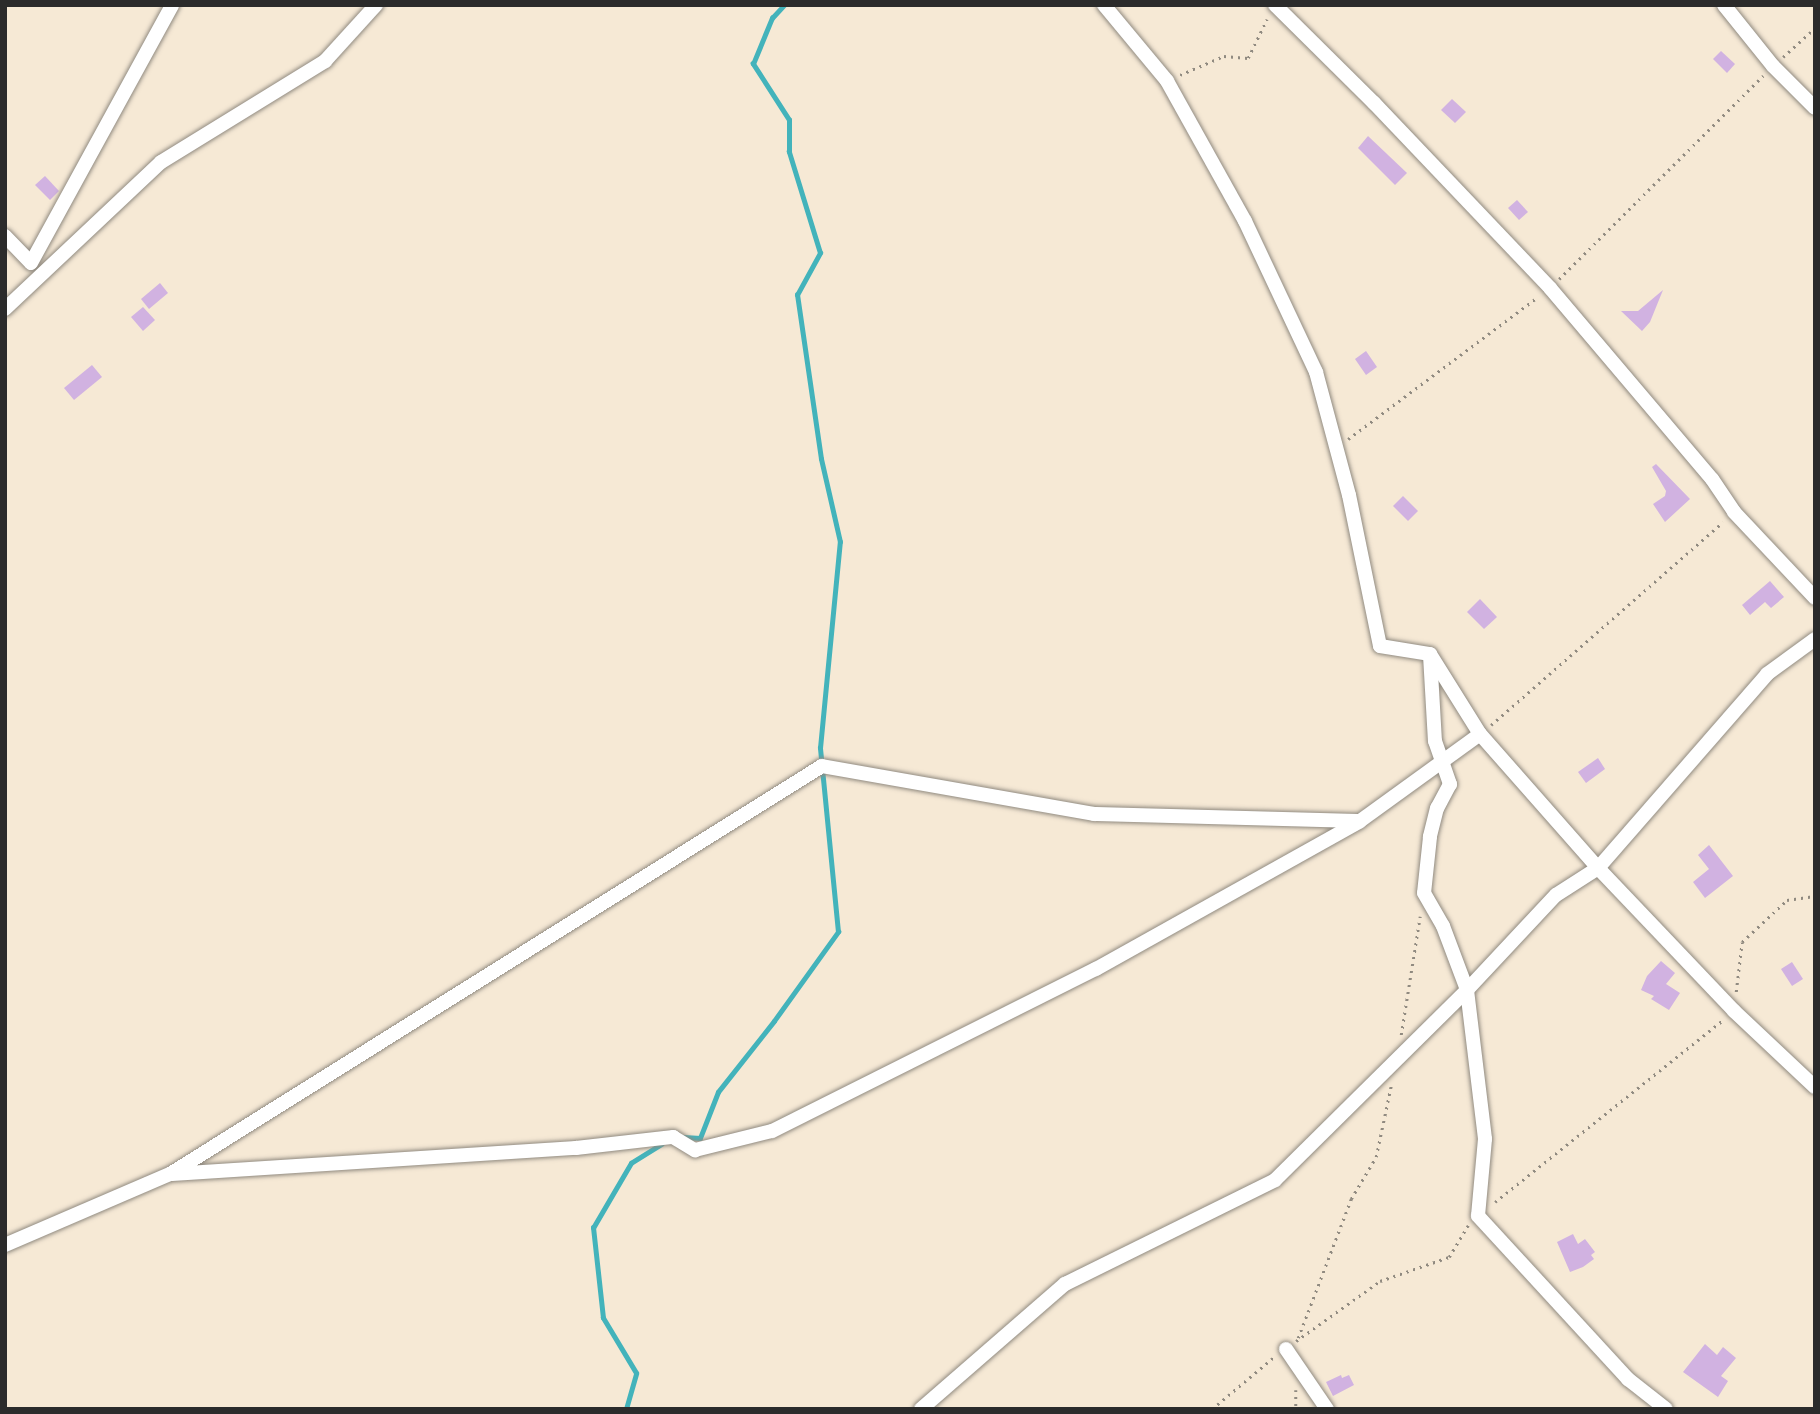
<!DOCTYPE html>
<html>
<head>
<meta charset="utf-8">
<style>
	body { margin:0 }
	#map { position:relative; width:1820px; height:1414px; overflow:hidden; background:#f6e9d5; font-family:Vollkorn,serif }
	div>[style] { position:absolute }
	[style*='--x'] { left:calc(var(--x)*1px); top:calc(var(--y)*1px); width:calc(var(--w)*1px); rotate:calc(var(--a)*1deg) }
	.stream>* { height:4.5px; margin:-2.25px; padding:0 2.25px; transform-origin:2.25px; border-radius:2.25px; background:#43b3bb }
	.building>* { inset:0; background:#d1b2e1 }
	.path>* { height:2.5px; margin-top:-1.25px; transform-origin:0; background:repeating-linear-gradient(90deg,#908a80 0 2px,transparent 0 7px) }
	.roads { filter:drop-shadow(0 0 2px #908a80) drop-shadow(0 0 2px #908a80) }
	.minor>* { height:14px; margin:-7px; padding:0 7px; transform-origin:7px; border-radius:7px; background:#fff }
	span { translate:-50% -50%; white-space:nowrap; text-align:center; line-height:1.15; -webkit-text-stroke:7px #fff; paint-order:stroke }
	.frame { position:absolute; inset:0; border:7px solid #2b2b2b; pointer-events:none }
</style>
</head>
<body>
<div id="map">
	<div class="stream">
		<i style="--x:683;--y:1137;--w:17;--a:3"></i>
		<i style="--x:700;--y:1138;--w:49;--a:-68.6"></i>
		<i style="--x:718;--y:1092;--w:90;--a:-51.7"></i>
		<i style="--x:774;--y:1021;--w:110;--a:-54.3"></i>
		<i style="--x:838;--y:932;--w:185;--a:-95.6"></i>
		<i style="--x:820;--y:748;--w:207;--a:-84.5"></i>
		<i style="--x:840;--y:542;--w:85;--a:-102.9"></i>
		<i style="--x:821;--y:459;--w:166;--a:-98.3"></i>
		<i style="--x:797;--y:295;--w:48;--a:-61.3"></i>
		<i style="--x:820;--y:253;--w:106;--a:-107.1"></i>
		<i style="--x:789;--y:152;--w:32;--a:-90"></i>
		<i style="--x:789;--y:120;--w:67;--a:-122.7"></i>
		<i style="--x:753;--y:64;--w:50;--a:-67.6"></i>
		<i style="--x:772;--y:18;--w:18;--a:-47"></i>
		<i style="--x:626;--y:1409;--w:37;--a:-74"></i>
		<i style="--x:636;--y:1373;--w:64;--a:-121"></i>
		<i style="--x:603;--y:1318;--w:91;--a:-96.3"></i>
		<i style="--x:593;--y:1228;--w:75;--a:-59.7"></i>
		<i style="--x:631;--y:1163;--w:36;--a:-32"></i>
	</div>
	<div class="building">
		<i style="clip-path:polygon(1721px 51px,1735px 64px,1727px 73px,1713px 59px)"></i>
		<i style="clip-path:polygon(1452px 99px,1466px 112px,1455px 123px,1441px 110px)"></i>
		<i style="clip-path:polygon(1368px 136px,1407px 173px,1395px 185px,1358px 148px)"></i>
		<i style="clip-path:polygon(45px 176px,59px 191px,50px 200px,35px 185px)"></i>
		<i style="clip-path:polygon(1517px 200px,1528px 212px,1519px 220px,1508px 208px)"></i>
		<i style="clip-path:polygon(160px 283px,168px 293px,149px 309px,141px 299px)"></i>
		<i style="clip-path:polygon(1663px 290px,1650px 322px,1642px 331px,1621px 311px,1638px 311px)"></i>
		<i style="clip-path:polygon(143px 307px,155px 320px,143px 331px,131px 317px)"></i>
		<i style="clip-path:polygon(1366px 351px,1377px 367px,1366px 375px,1355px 359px)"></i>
		<i style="clip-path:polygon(92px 365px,102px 377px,74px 400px,64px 388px)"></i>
		<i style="clip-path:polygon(1656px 464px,1690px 499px,1665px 522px,1653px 504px,1665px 496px,1666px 491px,1652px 467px)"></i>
		<i style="clip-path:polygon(1403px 496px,1418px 511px,1408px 521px,1393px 506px)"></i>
		<i style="clip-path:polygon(1770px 581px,1784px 597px,1771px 608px,1765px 602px,1750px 615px,1742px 605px)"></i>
		<i style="clip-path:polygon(1480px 599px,1497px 617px,1484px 629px,1467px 612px)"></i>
		<i style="clip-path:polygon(1598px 758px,1605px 769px,1586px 783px,1578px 772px)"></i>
		<i style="clip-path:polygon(1709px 845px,1733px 876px,1705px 898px,1693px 882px,1709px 869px,1698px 855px)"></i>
		<i style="clip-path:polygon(1661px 961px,1675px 973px,1666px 984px,1680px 993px,1669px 1010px,1651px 999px,1654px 996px,1641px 990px,1647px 976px)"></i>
		<i style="clip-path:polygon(1792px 962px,1803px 979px,1792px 986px,1781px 969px)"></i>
		<i style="clip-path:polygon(1573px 1234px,1578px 1244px,1585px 1239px,1595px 1252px,1591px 1255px,1594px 1259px,1583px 1267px,1570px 1272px,1557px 1242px)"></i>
		<i style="clip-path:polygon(1705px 1344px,1717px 1355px,1723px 1347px,1736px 1358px,1721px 1376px,1728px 1381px,1718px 1397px,1683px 1372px)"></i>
		<i style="clip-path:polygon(1341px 1375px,1342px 1378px,1349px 1375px,1354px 1385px,1333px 1396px,1326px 1382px)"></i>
	</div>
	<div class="path">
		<i style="--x:1783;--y:57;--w:43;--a:-42.2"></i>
		<i style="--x:1180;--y:75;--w:48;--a:-23.4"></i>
		<i style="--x:1224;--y:56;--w:24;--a:5"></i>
		<i style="--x:1248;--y:58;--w:43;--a:-64"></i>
		<i style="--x:1559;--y:279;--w:288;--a:-44.9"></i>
		<i style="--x:1348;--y:439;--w:237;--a:-36.8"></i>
		<i style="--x:1491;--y:725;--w:308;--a:-41.2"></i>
		<i style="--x:1736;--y:992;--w:50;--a:-83.2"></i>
		<i style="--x:1742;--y:942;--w:62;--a:-43"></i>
		<i style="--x:1787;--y:900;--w:28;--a:-8"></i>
		<i style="--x:1401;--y:1035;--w:120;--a:-80.9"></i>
		<i style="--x:1495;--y:1202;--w:290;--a:-38.6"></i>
		<i style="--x:1298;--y:1338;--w:149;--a:-69.1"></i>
		<i style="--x:1351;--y:1199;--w:49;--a:-59.2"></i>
		<i style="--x:1376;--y:1157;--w:73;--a:-78.1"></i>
		<i style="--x:1296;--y:1341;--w:103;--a:-35.5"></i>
		<i style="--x:1380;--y:1281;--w:73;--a:-19.2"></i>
		<i style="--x:1449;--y:1257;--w:37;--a:-59"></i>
		<i style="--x:1296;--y:1390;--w:19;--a:90"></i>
		<i style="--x:1212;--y:1409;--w:81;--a:-40"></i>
	</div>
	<div class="roads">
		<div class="minor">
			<i style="--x:1104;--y:5;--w:99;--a:50.3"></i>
			<i style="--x:1167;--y:81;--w:160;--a:60.9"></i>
			<i style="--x:1245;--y:221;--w:167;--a:64.8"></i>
			<i style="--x:1316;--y:372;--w:127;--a:75"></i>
			<i style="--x:1349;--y:495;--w:154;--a:78.4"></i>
			<i style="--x:1380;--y:646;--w:51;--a:9.1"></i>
			<i style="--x:1430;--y:654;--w:94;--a:58"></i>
			<i style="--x:1480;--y:734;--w:179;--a:48.6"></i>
			<i style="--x:1598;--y:868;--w:197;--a:46.4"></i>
			<i style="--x:1734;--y:1011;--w:111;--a:43.2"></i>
			<i style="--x:1275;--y:5;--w:139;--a:44.7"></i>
			<i style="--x:1374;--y:103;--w:255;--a:46.4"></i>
			<i style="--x:1550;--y:288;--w:250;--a:49.7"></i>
			<i style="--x:1712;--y:479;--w:40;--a:56"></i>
			<i style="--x:1734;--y:512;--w:118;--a:46.7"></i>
			<i style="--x:1724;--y:5;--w:78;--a:51.2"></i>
			<i style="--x:1773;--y:66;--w:59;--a:45"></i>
			<i style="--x:5;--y:236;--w:37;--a:46"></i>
			<i style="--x:31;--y:263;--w:294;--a:-61.3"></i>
			<i style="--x:5;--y:309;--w:214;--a:-43.3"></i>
			<i style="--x:161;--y:162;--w:193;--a:-31.6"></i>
			<i style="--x:325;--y:61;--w:76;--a:-47.7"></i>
			<i style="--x:1430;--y:655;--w:86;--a:86.7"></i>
			<i style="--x:1435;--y:741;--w:46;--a:70.8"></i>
			<i style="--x:1450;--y:784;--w:27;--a:118"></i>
			<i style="--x:1437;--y:808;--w:30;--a:104"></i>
			<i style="--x:1430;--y:837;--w:56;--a:96.1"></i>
			<i style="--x:1424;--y:893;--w:38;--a:60"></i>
			<i style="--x:1443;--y:926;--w:68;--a:69.4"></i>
			<i style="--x:1467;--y:990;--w:150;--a:83.1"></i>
			<i style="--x:1485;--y:1139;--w:77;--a:95.2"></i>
			<i style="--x:1478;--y:1216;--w:222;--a:47.4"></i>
			<i style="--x:1628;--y:1379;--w:48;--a:38.3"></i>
			<i style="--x:172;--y:1174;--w:405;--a:-3.7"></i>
			<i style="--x:576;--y:1148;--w:98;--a:-6.5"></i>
			<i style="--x:673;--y:1137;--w:26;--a:31"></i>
			<i style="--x:695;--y:1150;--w:79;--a:-13.9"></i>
			<i style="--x:772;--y:1131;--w:362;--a:-26.6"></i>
			<i style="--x:1096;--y:969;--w:301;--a:-29.2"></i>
			<i style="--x:5;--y:1245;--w:180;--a:-23.3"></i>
			<i style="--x:170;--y:1174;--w:769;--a:-32.04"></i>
			<i style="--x:822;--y:766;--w:276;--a:10"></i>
			<i style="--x:1094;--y:814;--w:266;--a:1.5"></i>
			<i style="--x:1360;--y:821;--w:148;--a:-35.9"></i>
			<i style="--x:1286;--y:1349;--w:73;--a:55.7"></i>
			<i style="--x:921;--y:1409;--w:191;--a:-41"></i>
			<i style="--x:1065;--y:1284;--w:234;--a:-26.3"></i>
			<i style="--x:1275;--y:1180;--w:270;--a:-44.7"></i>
			<i style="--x:1467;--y:990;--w:130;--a:-46.9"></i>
			<i style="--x:1556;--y:895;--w:50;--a:-32.7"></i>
			<i style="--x:1598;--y:868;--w:257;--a:-48.9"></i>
			<i style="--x:1767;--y:674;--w:59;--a:-36.1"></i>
		</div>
	</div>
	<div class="frame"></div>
</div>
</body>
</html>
